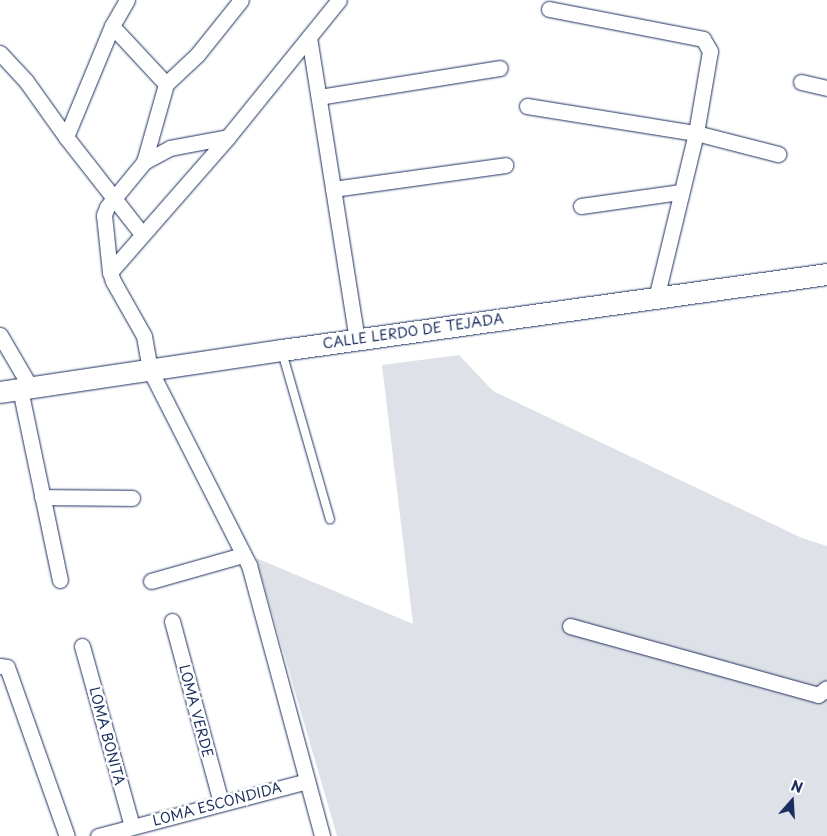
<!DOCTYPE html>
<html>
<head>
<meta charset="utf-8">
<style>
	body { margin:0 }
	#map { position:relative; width:827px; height:836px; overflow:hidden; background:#fff; font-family:"Playpen Sans",sans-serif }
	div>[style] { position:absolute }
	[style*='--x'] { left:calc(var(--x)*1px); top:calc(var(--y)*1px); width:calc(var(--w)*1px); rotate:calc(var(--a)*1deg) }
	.green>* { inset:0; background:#dee1e7 }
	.roads { filter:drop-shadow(0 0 1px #1b2f5e) drop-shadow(0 0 1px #1b2f5e) }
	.service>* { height:8px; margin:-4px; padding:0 4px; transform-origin:4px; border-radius:4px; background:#fff }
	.minor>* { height:15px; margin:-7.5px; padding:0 7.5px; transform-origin:7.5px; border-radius:7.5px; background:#fff }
	.secondary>* { height:21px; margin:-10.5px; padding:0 10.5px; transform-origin:10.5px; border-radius:10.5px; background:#fff }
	span { translate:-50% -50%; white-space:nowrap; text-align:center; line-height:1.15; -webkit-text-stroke:5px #fff; paint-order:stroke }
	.street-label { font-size:14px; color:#1b2f5e }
	.north { position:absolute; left:767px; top:776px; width:50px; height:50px; -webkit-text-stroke:4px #fff; paint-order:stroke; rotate:19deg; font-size:14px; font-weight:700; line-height:20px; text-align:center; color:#1b2f5e }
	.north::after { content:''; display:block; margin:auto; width:18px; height:22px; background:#1b2f5e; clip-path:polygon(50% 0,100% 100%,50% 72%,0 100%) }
</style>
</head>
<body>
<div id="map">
	<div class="green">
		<i style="clip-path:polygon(459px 355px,493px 391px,802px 538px,827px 546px,827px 836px,337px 836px,256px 558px,413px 624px,382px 365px)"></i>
	</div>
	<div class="roads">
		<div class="service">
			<i style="--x:282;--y:352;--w:174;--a:74"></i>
		</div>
		<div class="minor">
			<i style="--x:549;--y:9;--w:157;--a:11"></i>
			<i style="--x:703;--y:39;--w:14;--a:60"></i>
			<i style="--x:710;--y:51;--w:83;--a:99.7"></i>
			<i style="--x:696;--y:133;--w:170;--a:103.6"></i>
			<i style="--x:112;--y:26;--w:79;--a:47"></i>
			<i style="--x:309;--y:37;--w:306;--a:81"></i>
			<i style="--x:0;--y:53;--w:38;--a:47"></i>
			<i style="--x:26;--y:81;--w:69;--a:54.5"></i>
			<i style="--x:66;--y:137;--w:123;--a:51.9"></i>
			<i style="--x:801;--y:82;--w:27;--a:13"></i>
			<i style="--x:319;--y:97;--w:183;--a:-9.1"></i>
			<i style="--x:527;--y:106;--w:171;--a:9.1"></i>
			<i style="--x:696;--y:133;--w:85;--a:14.4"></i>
			<i style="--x:66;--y:137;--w:120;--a:-67.5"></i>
			<i style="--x:112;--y:26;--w:30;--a:-60"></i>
			<i style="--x:228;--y:137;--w:59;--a:169.3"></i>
			<i style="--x:170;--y:148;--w:30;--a:152"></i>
			<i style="--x:144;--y:162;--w:58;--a:129.4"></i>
			<i style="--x:107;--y:207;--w:9;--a:111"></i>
			<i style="--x:104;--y:215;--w:57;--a:84"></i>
			<i style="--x:110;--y:272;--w:9;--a:72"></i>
			<i style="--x:113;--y:281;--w:63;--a:60.6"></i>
			<i style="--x:144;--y:336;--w:35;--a:80"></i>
			<i style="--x:150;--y:370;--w:219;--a:63.1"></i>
			<i style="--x:249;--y:565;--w:281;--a:74.9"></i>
			<i style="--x:144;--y:162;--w:81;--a:-74.2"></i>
			<i style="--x:166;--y:84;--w:42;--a:-43.1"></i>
			<i style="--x:197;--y:55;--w:70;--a:-51.3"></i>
			<i style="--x:333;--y:189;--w:174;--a:-7.9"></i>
			<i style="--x:581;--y:206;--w:101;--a:-8"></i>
			<i style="--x:110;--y:272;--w:179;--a:-48.8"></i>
			<i style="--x:228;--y:137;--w:176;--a:-51"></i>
			<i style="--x:0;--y:335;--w:61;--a:59.7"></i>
			<i style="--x:20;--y:389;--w:195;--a:78.2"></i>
			<i style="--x:42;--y:497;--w:90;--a:0.6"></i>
			<i style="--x:151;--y:581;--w:96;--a:-15.8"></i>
			<i style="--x:172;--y:621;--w:188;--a:74.9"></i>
			<i style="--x:570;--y:626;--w:257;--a:15.5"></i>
			<i style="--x:818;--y:695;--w:11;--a:-38"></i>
			<i style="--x:82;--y:646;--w:187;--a:74.5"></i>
			<i style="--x:0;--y:666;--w:7;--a:8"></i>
			<i style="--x:7;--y:667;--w:179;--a:70.5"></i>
			<i style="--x:98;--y:836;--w:216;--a:-14.7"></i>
		</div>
		<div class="secondary">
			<i style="--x:0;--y:392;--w:285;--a:-8.5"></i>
			<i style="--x:282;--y:350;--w:550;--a:-7.94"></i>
		</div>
	</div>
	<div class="street-label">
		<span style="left:413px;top:331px;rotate:-8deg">CALLE LERDO DE TEJADA</span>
		<span style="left:196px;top:711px;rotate:75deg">LOMA VERDE</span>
		<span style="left:107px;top:736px;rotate:75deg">LOMA BONITA</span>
		<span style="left:217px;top:804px;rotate:-15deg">LOMA ESCONDIDA</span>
	</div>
	<div class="north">N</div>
</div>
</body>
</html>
